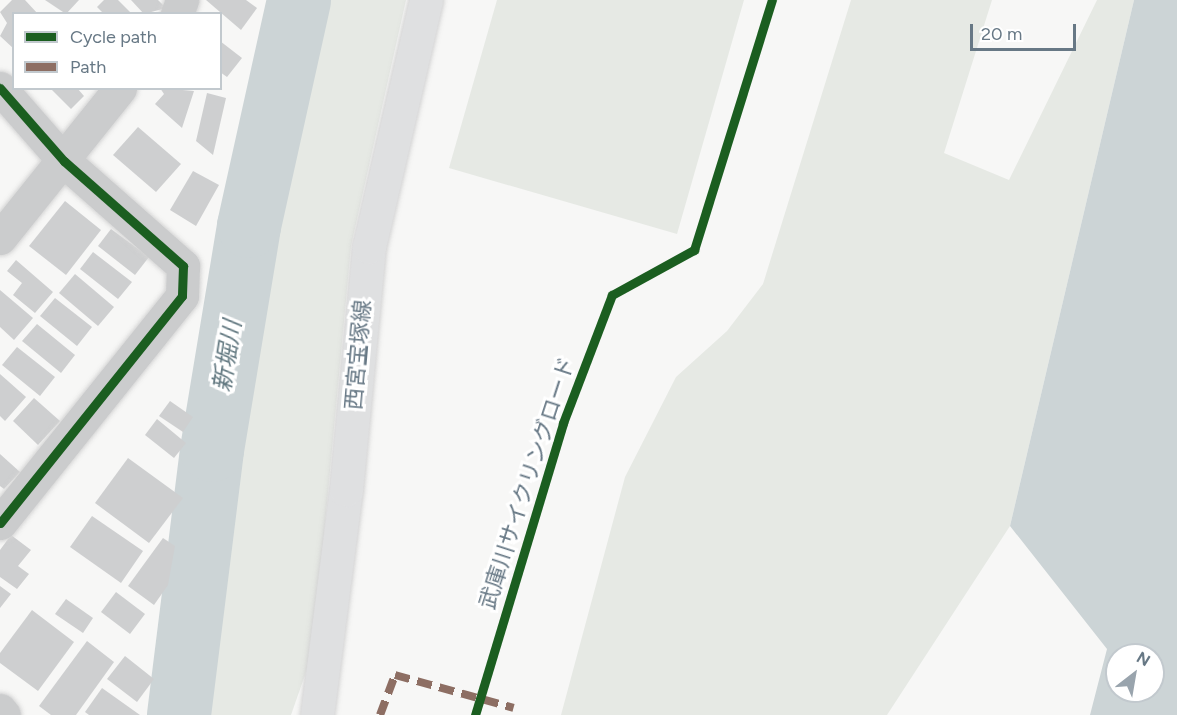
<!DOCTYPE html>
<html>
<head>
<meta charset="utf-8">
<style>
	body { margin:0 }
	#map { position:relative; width:1177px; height:715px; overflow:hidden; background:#f7f7f6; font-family:Figtree,"Noto Sans JP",sans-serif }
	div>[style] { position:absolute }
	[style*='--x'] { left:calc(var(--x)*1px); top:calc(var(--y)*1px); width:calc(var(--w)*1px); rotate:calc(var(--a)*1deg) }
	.green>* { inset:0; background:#e6e9e4 }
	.water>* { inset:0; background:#ccd4d6 }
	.river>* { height:64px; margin:-32px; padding:0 32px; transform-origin:32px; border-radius:32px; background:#ccd4d6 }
	.building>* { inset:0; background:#cecfd0 }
	.roads { filter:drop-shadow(0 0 2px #d4d4d4) drop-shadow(0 0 2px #d4d4d4) }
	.minor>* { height:33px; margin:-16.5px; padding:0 16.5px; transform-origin:16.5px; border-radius:16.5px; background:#cbcccd }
	.major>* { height:33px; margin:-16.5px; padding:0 16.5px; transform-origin:16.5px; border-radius:16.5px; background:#dfe0e1 }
	.quiet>* { height:8px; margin-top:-4px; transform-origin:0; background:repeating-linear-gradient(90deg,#8d6e63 0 15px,transparent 0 23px) }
	.cycleway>* { height:9px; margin:-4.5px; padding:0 4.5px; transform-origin:4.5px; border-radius:4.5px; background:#1b5e20 }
	span { translate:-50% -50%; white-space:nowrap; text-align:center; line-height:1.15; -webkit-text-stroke:6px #fff; paint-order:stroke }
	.street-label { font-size:22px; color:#677885 }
	.water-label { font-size:24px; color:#637981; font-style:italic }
	.legend { position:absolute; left:12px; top:12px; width:210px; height:78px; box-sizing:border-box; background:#fff; border:2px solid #c2c9ce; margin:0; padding:8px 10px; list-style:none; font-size:18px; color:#677885 }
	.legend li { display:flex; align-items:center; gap:12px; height:30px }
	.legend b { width:30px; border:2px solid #c2c9ce }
	.north { position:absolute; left:1105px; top:643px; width:60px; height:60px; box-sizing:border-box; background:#fff; border:2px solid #c2c9ce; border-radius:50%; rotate:31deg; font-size:16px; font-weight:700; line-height:24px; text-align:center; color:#677885 }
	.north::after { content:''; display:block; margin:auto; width:21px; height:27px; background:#99a4ad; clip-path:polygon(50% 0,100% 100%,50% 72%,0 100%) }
	.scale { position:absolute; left:970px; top:24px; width:106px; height:27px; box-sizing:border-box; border:3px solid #677885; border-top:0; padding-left:8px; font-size:18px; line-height:21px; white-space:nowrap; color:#677885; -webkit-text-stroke:4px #fff; paint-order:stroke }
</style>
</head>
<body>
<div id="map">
	<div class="green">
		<i style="clip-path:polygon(284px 0,406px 0,351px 246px,313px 652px,291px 715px,159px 715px,221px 252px,257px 71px)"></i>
		<i style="clip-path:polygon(497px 0,744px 0,677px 234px,449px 168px)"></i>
		<i style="clip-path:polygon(851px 0,992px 0,944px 153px,1009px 180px,1097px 0,1134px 0,1010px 526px,887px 715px,561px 715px,625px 477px,676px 377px,727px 331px,763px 284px)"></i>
	</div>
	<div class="water">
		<i style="clip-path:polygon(evenodd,1134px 0,1177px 0,1177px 715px,1090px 715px,1107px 649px,1010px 526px,1134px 0,1117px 655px,1153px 655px,1153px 691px,1117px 691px,1117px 655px)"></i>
	</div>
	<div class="river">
		<i style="--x:179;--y:715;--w:267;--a:-82.9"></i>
		<i style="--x:212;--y:450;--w:227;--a:-80.6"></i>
		<i style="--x:249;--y:226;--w:231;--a:-77.5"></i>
	</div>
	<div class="building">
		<i style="clip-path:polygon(12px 0,25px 0,38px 14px,14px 14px,14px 49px,0 36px,7px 23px,0 12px)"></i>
		<i style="clip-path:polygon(45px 0,79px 0,66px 14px)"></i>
		<i style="clip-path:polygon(104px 0,118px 0,132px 14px,104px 14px,97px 7px)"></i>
		<i style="clip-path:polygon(131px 0,158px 0,166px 8px,144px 14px)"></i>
		<i style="clip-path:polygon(206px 0,246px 0,257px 8px,241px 30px)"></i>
		<i style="clip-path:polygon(220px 41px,242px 58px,227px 77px,220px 72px)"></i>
		<i style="clip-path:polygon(50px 88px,77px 88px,84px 96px,71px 109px)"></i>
		<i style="clip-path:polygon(160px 88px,194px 91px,182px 128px,155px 104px,164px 94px)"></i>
		<i style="clip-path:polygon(207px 93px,226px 98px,213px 155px,196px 141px)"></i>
		<i style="clip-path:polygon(138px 127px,181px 164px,156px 192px,113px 155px)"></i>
		<i style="clip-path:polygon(193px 171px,219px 185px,196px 226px,170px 210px)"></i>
		<i style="clip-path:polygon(65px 201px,101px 230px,66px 275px,29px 246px)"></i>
		<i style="clip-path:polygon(111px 229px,149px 257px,135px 275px,98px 246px)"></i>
		<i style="clip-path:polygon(93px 252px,132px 282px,118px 299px,80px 269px)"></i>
		<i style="clip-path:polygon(16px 260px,53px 292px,35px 313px,13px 295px,22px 283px,7px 271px)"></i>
		<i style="clip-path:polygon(75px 274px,114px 307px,98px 326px,59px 293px)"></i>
		<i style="clip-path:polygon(0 290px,33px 318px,14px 340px,0 327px)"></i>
		<i style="clip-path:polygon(55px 298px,92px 327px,77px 346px,40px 316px)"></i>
		<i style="clip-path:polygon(37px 324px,75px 355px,61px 373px,22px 341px)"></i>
		<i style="clip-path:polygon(17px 347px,55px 377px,40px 396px,2px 365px)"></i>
		<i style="clip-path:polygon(0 374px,26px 397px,5px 421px,0 416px)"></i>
		<i style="clip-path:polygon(34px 398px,60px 421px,38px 445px,13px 421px)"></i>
		<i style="clip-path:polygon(170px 401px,193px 417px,183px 432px,159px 416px)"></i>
		<i style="clip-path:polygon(157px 419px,186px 443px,174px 458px,145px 435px)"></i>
		<i style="clip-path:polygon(0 454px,20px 472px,4px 489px,0 486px)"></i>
		<i style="clip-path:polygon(128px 458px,183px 498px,149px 543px,95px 503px)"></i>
		<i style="clip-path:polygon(92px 516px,143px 551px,121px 583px,70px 547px)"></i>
		<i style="clip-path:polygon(11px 535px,31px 550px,18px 566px,29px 574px,17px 589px,0 577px,0 550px)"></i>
		<i style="clip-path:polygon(163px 538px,175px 546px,168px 585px,154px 605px,128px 586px)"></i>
		<i style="clip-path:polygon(0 586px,11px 594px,0 608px)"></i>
		<i style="clip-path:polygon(116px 592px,145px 614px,130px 634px,101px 612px)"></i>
		<i style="clip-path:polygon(66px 599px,93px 618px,83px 633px,55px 614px)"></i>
		<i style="clip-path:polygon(32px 610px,74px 642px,38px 691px,0 663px,0 653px)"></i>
		<i style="clip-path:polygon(87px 641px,114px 662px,76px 715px,51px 715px,39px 706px)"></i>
		<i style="clip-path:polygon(125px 656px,154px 679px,137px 702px,107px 679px)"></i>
		<i style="clip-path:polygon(102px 688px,140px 715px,89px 715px,85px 712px)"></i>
	</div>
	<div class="roads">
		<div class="minor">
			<i style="--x:177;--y:14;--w:15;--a:-70"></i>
			<i style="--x:0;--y:88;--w:97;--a:48.8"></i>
			<i style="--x:64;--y:161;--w:159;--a:41.4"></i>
			<i style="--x:183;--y:266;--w:30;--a:92"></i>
			<i style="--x:182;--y:296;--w:291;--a:128.7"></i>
			<i style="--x:0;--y:238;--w:192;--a:-51.3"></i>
			<i style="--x:0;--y:710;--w:6;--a:51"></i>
		</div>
		<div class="major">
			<i style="--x:317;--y:715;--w:227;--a:-82.7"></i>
			<i style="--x:346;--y:490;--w:244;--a:-84.6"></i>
			<i style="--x:369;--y:247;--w:253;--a:-77"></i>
		</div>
	</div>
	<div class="quiet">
		<i style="--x:380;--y:715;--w:43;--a:-69.4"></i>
		<i style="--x:395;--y:675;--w:123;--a:15.5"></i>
	</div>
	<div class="cycleway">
		<i style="--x:0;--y:88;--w:97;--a:48.8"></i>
		<i style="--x:64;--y:161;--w:159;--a:41.4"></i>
		<i style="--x:183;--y:266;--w:30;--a:92"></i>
		<i style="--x:182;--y:296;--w:291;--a:128.7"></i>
		<i style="--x:475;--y:715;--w:305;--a:-73.2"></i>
		<i style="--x:563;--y:423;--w:137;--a:-69.1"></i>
		<i style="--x:612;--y:295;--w:94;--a:-28.8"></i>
		<i style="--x:694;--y:250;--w:262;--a:-72.7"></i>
	</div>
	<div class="street-label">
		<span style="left:358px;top:355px;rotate:-85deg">西宮宝塚線</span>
		<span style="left:527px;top:483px;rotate:-72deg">武庫川サイクリングロード</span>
	</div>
	<div class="water-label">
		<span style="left:227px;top:356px;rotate:-81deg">新堀川</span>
	</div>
	<ul class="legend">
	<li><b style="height:8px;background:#1b5e20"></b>Cycle path</li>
	<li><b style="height:8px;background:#8d6e63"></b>Path</li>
	</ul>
	<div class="north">N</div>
	<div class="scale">20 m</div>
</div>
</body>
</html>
